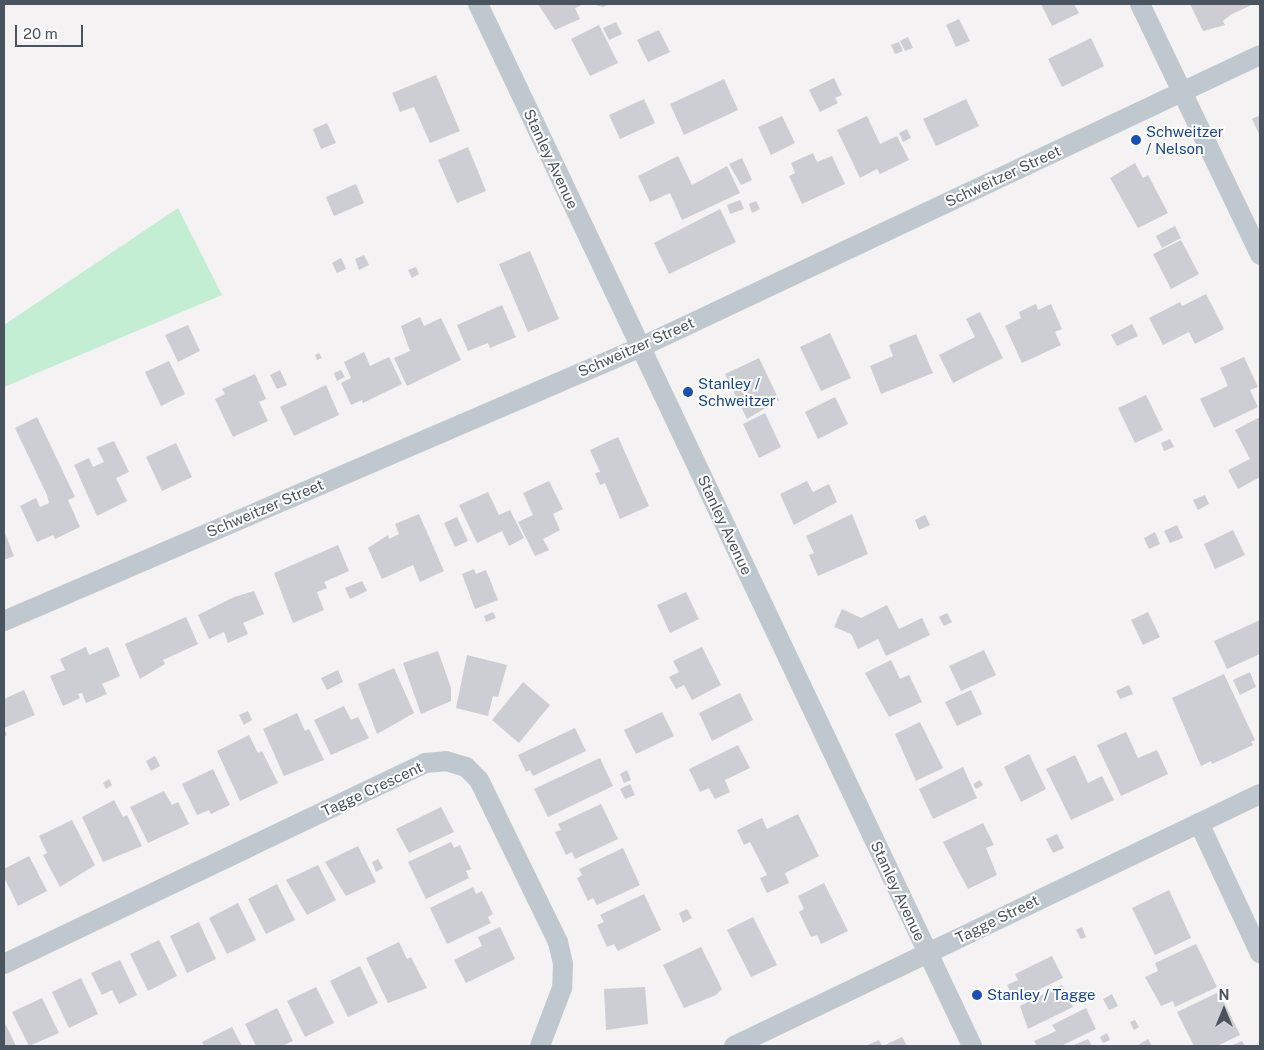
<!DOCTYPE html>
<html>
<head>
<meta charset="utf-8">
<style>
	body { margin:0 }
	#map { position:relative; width:1264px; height:1050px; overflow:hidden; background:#f4f2f2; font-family:"Public Sans",sans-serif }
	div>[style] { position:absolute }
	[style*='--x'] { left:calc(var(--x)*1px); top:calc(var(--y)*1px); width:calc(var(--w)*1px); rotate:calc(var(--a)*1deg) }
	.green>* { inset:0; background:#c3eed4 }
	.building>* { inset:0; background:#ccced4 }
	.minor>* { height:20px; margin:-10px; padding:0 10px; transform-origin:10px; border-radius:10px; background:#c0c8cf }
	.dots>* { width:14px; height:14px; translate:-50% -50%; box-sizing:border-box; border:2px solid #fff; border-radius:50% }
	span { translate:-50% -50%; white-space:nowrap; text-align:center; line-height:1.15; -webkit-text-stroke:4px #fff; paint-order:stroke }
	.transit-label { font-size:15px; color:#164399 }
	.left { translate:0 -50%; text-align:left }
	.street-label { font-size:15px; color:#4a545e }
	.frame { position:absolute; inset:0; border:5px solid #4a545e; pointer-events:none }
	.north { position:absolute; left:1199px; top:985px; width:50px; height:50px; -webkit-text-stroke:4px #fff; paint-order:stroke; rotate:0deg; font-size:14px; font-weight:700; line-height:20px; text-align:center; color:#4a545e }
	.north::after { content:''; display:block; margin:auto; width:18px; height:22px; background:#4a545e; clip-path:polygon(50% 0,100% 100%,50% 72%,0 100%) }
	.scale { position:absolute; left:15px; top:25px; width:68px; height:22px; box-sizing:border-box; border:2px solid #4a545e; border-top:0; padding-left:6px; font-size:15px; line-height:18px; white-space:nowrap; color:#4a545e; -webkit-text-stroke:4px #fff; paint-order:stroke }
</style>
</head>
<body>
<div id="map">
	<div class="green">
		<i style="clip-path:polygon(178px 208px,222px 295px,4px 387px,4px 325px)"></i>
	</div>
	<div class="building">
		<i style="clip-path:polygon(538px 4px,584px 4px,575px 8px,580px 19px,555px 30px)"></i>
		<i style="clip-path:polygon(593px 4px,610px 4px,603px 7px)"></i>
		<i style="clip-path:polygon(1041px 4px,1074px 4px,1079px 13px,1052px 26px)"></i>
		<i style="clip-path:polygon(1190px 4px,1254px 4px,1232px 14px,1223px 21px,1225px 25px,1203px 31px)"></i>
		<i style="clip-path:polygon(959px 19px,970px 41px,956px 47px,946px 25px)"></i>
		<i style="clip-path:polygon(616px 22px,622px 34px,609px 40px,603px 28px)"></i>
		<i style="clip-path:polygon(599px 25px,618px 63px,590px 76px,571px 39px)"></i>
		<i style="clip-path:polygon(659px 30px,670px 52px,648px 62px,637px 40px)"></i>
		<i style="clip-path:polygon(908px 37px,913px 48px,905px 51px,900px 41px)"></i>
		<i style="clip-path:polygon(1091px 38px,1104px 66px,1062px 87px,1048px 59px)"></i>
		<i style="clip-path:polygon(899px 42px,903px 51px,895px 54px,891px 45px)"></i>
		<i style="clip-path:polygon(436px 75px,460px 131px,430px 143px,414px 107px,400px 112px,392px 93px)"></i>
		<i style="clip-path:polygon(834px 78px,842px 95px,835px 98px,838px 103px,820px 112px,809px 90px)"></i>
		<i style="clip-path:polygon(724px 79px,738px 110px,684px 135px,670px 104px)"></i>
		<i style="clip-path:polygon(644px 99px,655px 123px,620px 139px,609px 115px)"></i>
		<i style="clip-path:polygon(966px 99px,979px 126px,936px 146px,923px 119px)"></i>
		<i style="clip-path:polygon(1260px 115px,1260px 136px,1252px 119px)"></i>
		<i style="clip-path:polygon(782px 116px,795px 143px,771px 155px,758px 127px)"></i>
		<i style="clip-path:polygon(867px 116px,880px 144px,897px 136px,909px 160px,880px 174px,877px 169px,860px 178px,837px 130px)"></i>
		<i style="clip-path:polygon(327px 123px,336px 143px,321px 149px,313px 129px)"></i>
		<i style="clip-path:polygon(907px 129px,911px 138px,903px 142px,899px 133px)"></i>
		<i style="clip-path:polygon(468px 147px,486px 191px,457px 203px,438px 160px)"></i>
		<i style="clip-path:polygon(813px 153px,817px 162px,832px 156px,845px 184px,802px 204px,789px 176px,795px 173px,791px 163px)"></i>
		<i style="clip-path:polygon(678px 156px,692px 185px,727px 166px,740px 193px,682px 220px,670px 193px,650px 202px,638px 176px)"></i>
		<i style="clip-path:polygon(742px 158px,752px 180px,741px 185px,729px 164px)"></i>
		<i style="clip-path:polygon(1135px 163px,1143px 178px,1148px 175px,1168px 213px,1138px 228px,1110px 178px)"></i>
		<i style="clip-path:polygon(356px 184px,364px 203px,334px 216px,326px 197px)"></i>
		<i style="clip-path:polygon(740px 200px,744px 209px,730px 214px,727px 205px)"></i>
		<i style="clip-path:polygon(756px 201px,760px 209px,752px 213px,749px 204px)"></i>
		<i style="clip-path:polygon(720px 209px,736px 242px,669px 274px,654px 243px)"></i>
		<i style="clip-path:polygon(1175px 226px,1181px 238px,1162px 248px,1156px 236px)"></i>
		<i style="clip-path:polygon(1181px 240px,1199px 274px,1171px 289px,1153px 254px)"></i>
		<i style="clip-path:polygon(530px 251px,559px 319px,528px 332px,499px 264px)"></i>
		<i style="clip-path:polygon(364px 255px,369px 265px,359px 270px,355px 259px)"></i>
		<i style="clip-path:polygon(341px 258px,346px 269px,337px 273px,332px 263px)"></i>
		<i style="clip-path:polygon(416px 267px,419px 274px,412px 278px,408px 270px)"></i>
		<i style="clip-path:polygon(1206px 294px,1224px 329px,1195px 344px,1189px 332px,1163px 345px,1149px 318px,1180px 302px,1182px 306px)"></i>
		<i style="clip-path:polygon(1036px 304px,1038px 310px,1051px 304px,1062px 329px,1055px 332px,1061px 345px,1022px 363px,1005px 326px,1021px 318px,1019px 312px)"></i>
		<i style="clip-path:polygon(502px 305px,516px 337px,490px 348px,488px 343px,468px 351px,457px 325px)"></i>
		<i style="clip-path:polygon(980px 312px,1003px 358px,953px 383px,939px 355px,975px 337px,966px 319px)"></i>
		<i style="clip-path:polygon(420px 317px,424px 326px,441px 318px,461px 360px,407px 386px,394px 358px,410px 351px,401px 326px)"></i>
		<i style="clip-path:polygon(1132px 324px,1138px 336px,1117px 346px,1111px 335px)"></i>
		<i style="clip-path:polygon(188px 325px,200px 351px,178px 362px,165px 335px)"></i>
		<i style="clip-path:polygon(830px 333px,851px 378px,821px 391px,800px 347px)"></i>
		<i style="clip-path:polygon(916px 334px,933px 373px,881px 394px,870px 366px,893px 356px,889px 345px)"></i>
		<i style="clip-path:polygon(364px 352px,370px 366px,389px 357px,402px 384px,363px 403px,362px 400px,351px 405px,341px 383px,351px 378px,344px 362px)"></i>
		<i style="clip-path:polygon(319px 353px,322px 358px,317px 360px,315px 355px)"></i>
		<i style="clip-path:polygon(1244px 357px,1258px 387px,1250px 390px,1258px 407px,1214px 428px,1200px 399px,1228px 386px,1220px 368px)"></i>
		<i style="clip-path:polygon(759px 358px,779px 400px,747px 419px,725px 374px)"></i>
		<i style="clip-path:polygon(169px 361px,185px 394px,161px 406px,145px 372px)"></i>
		<i style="clip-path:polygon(280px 370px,287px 385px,277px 389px,270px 375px)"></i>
		<i style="clip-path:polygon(341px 370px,345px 377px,337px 381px,334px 373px)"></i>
		<i style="clip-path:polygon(255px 374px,266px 399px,259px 402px,268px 421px,233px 437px,215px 399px,225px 394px,222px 389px)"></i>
		<i style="clip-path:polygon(326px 385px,339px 415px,294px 436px,280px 407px)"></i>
		<i style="clip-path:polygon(1146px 395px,1163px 430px,1135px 443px,1118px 408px)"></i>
		<i style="clip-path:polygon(835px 397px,848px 424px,818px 439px,805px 412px)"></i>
		<i style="clip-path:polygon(765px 413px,781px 447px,759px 458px,743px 424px)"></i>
		<i style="clip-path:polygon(37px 417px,75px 497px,68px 500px,80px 527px,55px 539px,53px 535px,37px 542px,20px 506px,36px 498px,40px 507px,49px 503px,47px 495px,15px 428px)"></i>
		<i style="clip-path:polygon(1260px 417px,1260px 477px,1238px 489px,1228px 470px,1250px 459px,1235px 430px)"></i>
		<i style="clip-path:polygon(618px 437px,649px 506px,620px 519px,605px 483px,600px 485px,595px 473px,600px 472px,590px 450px)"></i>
		<i style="clip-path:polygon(1170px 439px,1174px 447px,1164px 451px,1161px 443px)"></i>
		<i style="clip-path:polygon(114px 441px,129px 472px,116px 478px,127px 501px,97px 516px,74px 465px,89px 458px,93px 467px,104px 462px,97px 448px)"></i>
		<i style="clip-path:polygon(176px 443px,192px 477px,162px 491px,146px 457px)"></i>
		<i style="clip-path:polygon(549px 481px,563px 509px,553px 514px,560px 530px,543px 539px,549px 550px,535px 556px,518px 522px,533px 515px,523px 493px)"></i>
		<i style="clip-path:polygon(807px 481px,813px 492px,829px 484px,837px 502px,794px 525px,780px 494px)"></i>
		<i style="clip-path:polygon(488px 492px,499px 515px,510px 510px,524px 538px,509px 546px,502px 531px,477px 543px,459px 505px)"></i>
		<i style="clip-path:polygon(1205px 495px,1209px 504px,1198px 510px,1193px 500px)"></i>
		<i style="clip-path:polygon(419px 514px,444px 571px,420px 582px,413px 565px,382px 579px,368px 548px,388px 535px,389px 539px,399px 534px,395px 524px)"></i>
		<i style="clip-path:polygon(852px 514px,868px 554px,818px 576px,809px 555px,814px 553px,806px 536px)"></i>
		<i style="clip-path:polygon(925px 515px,930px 525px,919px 530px,915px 520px)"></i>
		<i style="clip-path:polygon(457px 517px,468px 541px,455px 547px,444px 523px)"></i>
		<i style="clip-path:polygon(1177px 525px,1183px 538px,1170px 543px,1164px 531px)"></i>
		<i style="clip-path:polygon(1233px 530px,1245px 555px,1215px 569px,1204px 544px)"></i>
		<i style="clip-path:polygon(4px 531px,14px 556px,4px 560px)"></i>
		<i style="clip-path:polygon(1155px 532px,1160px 544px,1149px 549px,1144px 538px)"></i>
		<i style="clip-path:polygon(338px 545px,349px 571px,324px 582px,327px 588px,317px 592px,324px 610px,293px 623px,274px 573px)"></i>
		<i style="clip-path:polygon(474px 569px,476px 574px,486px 570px,498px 600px,475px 609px,462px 574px)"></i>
		<i style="clip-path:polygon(362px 581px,367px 591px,350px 599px,345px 588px)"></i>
		<i style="clip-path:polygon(254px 591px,264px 614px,243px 623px,248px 634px,228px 643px,224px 632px,209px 639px,198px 615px,234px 597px)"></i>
		<i style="clip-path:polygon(686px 592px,699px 619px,670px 633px,657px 605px)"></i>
		<i style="clip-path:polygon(887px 605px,899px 629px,922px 618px,930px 635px,886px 656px,878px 639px,858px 649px,851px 634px,834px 627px,842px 609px,861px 618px)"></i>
		<i style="clip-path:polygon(493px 612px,496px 618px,486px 622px,484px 616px)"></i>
		<i style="clip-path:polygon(1148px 612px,1160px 637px,1143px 645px,1131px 620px)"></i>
		<i style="clip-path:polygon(947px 613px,952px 622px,944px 626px,939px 617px)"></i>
		<i style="clip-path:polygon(186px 617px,198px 644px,163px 660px,165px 664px,140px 679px,125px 644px)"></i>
		<i style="clip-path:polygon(1260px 620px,1260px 654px,1227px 669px,1214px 641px)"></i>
		<i style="clip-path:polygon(86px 647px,89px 655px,108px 647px,120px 676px,102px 684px,107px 694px,86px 703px,82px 693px,78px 694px,80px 698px,63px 706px,50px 676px,65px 670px,60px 659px)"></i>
		<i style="clip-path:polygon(702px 647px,721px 685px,692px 700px,684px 685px,676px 689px,669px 677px,679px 672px,673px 661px)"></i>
		<i style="clip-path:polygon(984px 650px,996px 675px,961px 691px,949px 666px)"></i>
		<i style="clip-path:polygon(438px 651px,451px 688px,451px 701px,421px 714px,403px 663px)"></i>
		<i style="clip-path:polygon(467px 655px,507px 665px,498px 697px,493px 696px,488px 716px,456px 708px)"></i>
		<i style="clip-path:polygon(891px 660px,900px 679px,909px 675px,922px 702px,889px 717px,865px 673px)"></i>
		<i style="clip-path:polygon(394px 668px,414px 713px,377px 734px,358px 684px)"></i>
		<i style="clip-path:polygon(338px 670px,343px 682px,327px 690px,321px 678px)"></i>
		<i style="clip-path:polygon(1250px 672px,1256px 687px,1240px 695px,1233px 680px)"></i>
		<i style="clip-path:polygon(1224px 674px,1255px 740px,1251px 742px,1253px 745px,1212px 764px,1211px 761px,1201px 766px,1172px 698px)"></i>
		<i style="clip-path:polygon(523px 682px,550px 705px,519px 743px,492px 720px)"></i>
		<i style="clip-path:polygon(1129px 685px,1133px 694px,1120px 699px,1116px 691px)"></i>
		<i style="clip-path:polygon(24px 690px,35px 715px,4px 728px,7px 735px,4px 737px,4px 699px)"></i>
		<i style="clip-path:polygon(971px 690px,982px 714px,957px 726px,945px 702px)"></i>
		<i style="clip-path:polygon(740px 693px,753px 720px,712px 741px,699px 713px)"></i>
		<i style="clip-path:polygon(344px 706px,351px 720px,358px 717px,369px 738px,331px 755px,314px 720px)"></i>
		<i style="clip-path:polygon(248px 711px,252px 720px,244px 725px,239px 715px)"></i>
		<i style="clip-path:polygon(662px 712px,674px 736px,636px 754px,624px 730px)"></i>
		<i style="clip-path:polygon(297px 713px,305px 731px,309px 729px,324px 760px,284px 776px,263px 729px)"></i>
		<i style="clip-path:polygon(920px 722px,943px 768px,916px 781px,895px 734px)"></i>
		<i style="clip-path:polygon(575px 728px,586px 751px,533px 776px,530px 770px,526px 772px,518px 755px)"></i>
		<i style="clip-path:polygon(1126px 732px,1138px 758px,1157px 750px,1168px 774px,1121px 796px,1097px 745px)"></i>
		<i style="clip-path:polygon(249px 735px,258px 753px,262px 751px,278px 783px,240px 801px,217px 751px)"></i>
		<i style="clip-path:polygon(738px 745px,750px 768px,725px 780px,730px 792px,715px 799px,709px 788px,700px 792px,689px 769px)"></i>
		<i style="clip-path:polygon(1029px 754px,1046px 789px,1021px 802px,1004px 767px)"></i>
		<i style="clip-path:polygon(1075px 755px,1088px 783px,1102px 776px,1114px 800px,1071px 820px,1046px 769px)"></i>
		<i style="clip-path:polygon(155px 756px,160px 766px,151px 771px,146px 761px)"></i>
		<i style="clip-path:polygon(600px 758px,613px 786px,548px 817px,534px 789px)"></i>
		<i style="clip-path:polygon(963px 767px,977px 798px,933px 819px,919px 789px)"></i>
		<i style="clip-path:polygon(213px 769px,230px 805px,211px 814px,209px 810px,197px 815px,182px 784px)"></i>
		<i style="clip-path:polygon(627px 770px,631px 780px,624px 783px,620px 774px)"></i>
		<i style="clip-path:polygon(109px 779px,112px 785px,106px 789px,103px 783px)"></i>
		<i style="clip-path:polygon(980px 780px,983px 785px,976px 789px,973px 784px)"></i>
		<i style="clip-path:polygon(630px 784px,635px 795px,625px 799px,620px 789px)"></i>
		<i style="clip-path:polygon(164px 791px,172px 805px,178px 802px,189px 824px,148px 843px,130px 807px)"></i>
		<i style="clip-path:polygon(114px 800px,123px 817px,127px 815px,142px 846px,103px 862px,82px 817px)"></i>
		<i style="clip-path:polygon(601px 804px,618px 839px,575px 859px,572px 852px,566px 855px,555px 832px,561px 830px,558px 824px)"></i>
		<i style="clip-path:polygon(441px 807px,454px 832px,409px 853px,396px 829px)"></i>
		<i style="clip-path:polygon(798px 814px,819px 856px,785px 873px,789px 883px,767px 893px,760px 878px,767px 875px,750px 842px,744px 845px,737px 830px,762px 818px,767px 829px)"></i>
		<i style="clip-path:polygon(72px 820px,95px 865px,60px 887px,43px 855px,47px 853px,39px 836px)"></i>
		<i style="clip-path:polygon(983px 823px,994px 845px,986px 848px,997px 875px,968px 889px,943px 842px)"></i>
		<i style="clip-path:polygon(1057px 834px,1064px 848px,1053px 853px,1046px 839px)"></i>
		<i style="clip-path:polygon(451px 842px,454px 848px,460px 845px,471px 869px,466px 871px,469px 878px,426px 899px,408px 862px)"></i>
		<i style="clip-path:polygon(358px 846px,376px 882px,346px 896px,325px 862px)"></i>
		<i style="clip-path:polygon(623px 848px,640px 885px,597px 905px,593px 898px,588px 901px,577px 878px,582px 875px,579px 869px)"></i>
		<i style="clip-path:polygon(29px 856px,47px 891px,18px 906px,4px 877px,4px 869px)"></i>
		<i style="clip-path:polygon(378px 859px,383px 868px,376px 872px,372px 862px)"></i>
		<i style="clip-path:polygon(318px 865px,336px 900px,307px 915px,286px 880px)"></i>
		<i style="clip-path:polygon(824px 883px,848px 931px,821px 944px,817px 935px,811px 937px,799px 912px,804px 909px,798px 896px)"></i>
		<i style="clip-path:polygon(277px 884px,295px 920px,266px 934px,248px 899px)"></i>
		<i style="clip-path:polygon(473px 887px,476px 894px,482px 891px,493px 914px,488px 917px,491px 923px,447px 944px,430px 908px)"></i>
		<i style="clip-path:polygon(1169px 890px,1191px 938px,1155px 955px,1132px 908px)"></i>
		<i style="clip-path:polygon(644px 894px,661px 930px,618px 951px,614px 944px,607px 947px,597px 925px,604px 922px,600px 915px)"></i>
		<i style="clip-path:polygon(238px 903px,256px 940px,227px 954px,209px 918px)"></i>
		<i style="clip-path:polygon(687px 909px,692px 918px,683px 923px,679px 913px)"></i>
		<i style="clip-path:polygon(753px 917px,777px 965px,751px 977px,727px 930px)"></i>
		<i style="clip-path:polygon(199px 922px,216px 959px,187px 973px,170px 936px)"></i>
		<i style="clip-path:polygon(500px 927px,515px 959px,466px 983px,454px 960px,482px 946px,478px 937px)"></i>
		<i style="clip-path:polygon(1082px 927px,1086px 937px,1081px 939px,1076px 930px)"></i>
		<i style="clip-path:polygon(159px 940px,177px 976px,148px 991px,130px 954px)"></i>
		<i style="clip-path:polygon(399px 942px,407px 959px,411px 957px,427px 988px,388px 1003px,366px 958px)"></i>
		<i style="clip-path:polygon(1196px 944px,1217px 987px,1175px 1007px,1173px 1001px,1161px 1006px,1145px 977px,1158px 971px,1155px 963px)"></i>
		<i style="clip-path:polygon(701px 947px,722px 989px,716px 995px,684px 1008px,663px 965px)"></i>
		<i style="clip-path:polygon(1052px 956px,1063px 978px,1015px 1001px,1007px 985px,1018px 980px,1015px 974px)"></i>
		<i style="clip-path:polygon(120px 960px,137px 995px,119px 1004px,112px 990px,102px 995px,91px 973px)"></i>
		<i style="clip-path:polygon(360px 966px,378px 1003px,348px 1017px,330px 981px)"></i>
		<i style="clip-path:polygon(81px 978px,98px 1014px,69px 1028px,52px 992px)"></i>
		<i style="clip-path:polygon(1062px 985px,1073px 1007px,1028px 1029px,1020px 1006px)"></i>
		<i style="clip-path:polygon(316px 987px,334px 1023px,305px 1037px,287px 1001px)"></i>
		<i style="clip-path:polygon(645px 987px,648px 1024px,606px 1030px,604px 989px)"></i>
		<i style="clip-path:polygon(1219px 992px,1240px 1035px,1217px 1046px,1194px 1046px,1177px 1012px)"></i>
		<i style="clip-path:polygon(1112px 994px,1118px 1006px,1109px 1010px,1103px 999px)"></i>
		<i style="clip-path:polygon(42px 998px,59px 1033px,29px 1046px,12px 1012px)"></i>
		<i style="clip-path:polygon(277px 1008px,293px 1041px,282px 1046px,256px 1046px,245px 1024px)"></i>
		<i style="clip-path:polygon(1086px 1008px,1096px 1029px,1061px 1046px,1037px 1046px,1034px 1041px,1056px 1031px,1052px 1025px)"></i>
		<i style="clip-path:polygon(1135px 1020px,1139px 1027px,1134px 1030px,1130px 1022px)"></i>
		<i style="clip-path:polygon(4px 1021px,16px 1046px,4px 1046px)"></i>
		<i style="clip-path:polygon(232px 1027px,242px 1046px,204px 1046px,202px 1042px)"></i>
		<i style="clip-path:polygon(1107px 1033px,1110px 1040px,1103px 1043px,1100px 1037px)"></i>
		<i style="clip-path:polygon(902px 1037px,907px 1046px,883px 1046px)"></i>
		<i style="clip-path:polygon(1088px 1039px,1092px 1046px,1072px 1046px)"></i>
		<i style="clip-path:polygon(1148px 1039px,1152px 1046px,1139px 1046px,1138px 1045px)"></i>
		<i style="clip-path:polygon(879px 1040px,882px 1046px,865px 1046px)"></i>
		<i style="clip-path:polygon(1242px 1041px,1245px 1046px,1231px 1046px)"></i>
	</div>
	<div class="minor">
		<i style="--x:478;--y:4;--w:1153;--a:64.63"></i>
		<i style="--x:1140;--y:4;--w:278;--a:64.4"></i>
		<i style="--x:4;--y:621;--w:693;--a:-23.27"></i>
		<i style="--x:641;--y:347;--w:684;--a:-25.25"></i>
		<i style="--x:1199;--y:823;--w:144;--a:64.9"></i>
		<i style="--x:4;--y:964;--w:467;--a:-25.5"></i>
		<i style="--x:425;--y:763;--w:21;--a:-5"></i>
		<i style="--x:446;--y:761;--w:21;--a:17"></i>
		<i style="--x:466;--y:767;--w:18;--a:45"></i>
		<i style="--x:479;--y:780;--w:180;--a:64"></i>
		<i style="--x:558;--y:942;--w:23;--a:77"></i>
		<i style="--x:563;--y:964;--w:24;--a:92"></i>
		<i style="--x:562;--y:988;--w:62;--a:110.8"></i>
		<i style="--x:734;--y:1046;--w:583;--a:-25.6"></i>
	</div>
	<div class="dots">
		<i style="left:1136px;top:140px;background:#1a4fb4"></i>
		<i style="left:688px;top:392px;background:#1a4fb4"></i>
		<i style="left:977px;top:995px;background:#1a4fb4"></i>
	</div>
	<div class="transit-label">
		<span class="left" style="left:1146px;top:140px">Schweitzer<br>/ Nelson</span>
		<span class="left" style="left:698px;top:392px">Stanley /<br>Schweitzer</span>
		<span class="left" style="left:987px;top:995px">Stanley / Tagge</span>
	</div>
	<div class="street-label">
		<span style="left:551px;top:159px;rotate:65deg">Stanley Avenue</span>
		<span style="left:1003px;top:176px;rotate:-25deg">Schweitzer Street</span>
		<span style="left:636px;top:347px;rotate:-24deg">Schweitzer Street</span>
		<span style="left:265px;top:508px;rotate:-23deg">Schweitzer Street</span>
		<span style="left:725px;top:525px;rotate:65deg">Stanley Avenue</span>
		<span style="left:372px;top:789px;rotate:-25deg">Tagge Crescent</span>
		<span style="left:898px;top:891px;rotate:65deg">Stanley Avenue</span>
		<span style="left:997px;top:919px;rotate:-26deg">Tagge Street</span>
	</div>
	<div class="frame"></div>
	<div class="north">N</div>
	<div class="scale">20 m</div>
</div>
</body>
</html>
